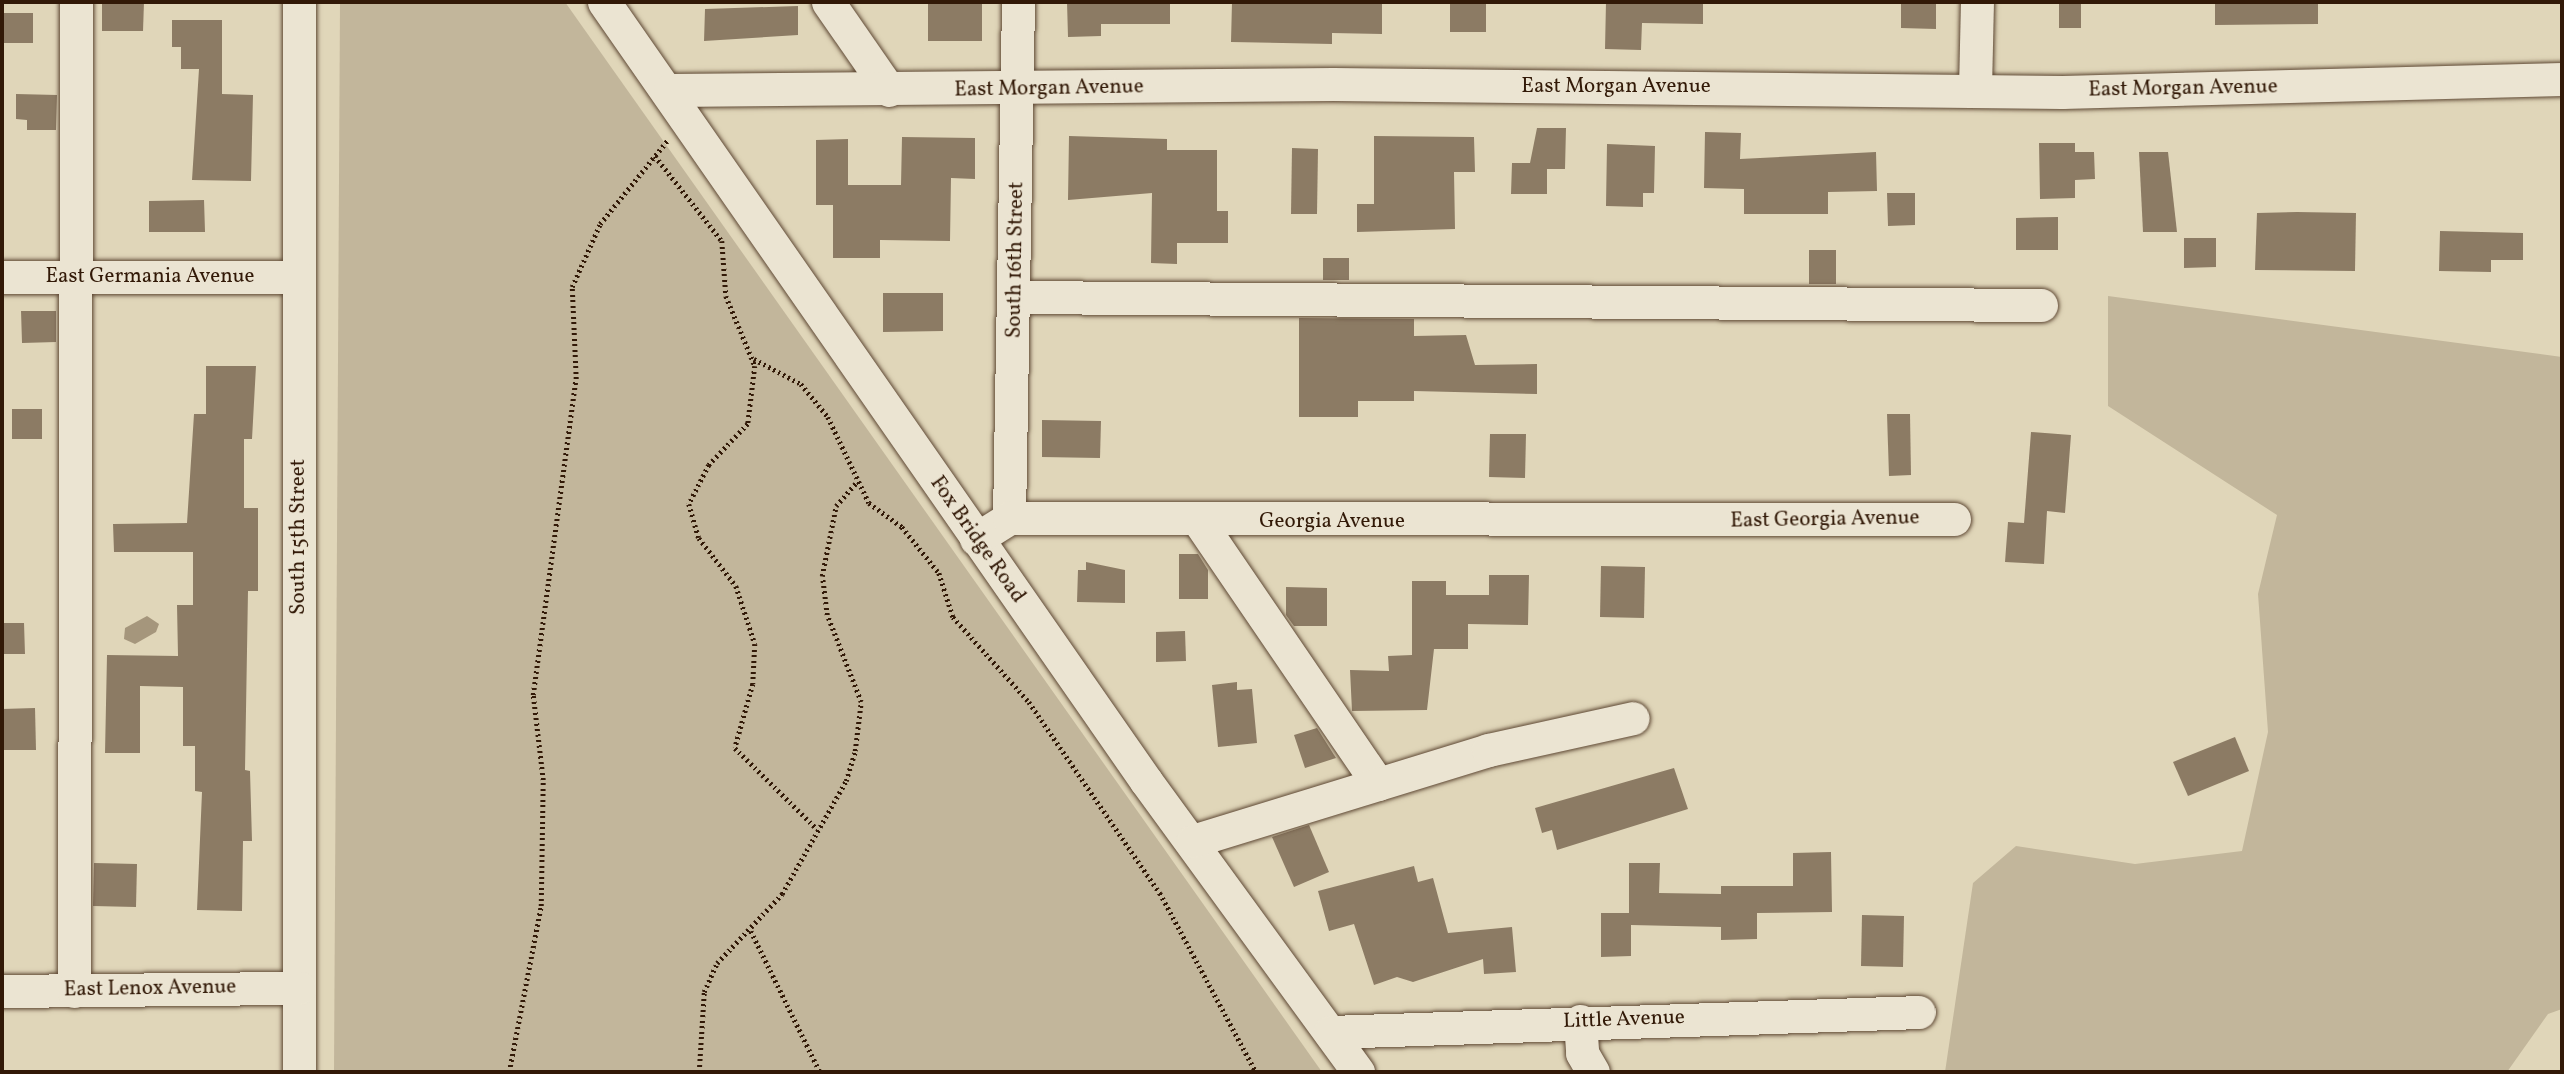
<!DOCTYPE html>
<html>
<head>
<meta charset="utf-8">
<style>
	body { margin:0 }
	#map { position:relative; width:2564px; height:1074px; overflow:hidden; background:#e0d6b9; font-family:Vollkorn,serif }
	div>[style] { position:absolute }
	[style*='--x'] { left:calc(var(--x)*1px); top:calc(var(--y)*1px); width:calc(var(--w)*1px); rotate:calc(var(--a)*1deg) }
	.green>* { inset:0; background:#c2b69b }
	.water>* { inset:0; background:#a5967c }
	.building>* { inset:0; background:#8c7b64 }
	.path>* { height:4.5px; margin-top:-2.25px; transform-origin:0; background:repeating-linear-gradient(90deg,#321907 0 2px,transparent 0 5.5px) }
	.roads { filter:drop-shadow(0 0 2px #5e4834) drop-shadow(0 0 2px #5e4834) }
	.minor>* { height:33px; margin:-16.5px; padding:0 16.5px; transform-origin:16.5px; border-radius:16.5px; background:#ebe4d2 }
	span { translate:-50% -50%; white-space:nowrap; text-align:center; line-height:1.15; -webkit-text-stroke:5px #ebe4d2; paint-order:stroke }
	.street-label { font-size:21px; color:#321907 }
	.frame { position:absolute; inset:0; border:4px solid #321907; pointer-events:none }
</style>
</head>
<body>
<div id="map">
	<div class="green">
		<i style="clip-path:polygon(340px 2px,565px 2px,1322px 1072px,334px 1072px)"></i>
		<i style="clip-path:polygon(2108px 296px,2562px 357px,2562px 1009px,2548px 1014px,2507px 1072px,1945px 1072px,1973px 883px,2016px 846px,2135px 864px,2242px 851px,2268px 732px,2258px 594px,2277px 515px,2108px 406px)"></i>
	</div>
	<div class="water">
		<i style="clip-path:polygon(147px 616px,159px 624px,156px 632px,135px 644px,124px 639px,125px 628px)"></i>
	</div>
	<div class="building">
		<i style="clip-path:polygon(102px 2px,144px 2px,143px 31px,102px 31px)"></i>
		<i style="clip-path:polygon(928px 2px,982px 2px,982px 41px,928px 41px)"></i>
		<i style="clip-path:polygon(1067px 2px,1170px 2px,1170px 24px,1101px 24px,1101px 36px,1068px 37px)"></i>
		<i style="clip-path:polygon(1232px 2px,1382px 2px,1382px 34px,1332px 33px,1332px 44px,1231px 42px)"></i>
		<i style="clip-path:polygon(1450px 2px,1486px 2px,1486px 32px,1450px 32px)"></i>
		<i style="clip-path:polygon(1606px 2px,1703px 2px,1703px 24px,1642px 23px,1641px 50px,1605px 49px)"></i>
		<i style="clip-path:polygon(1901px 2px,1936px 2px,1936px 29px,1901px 28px)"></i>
		<i style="clip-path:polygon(2059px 2px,2081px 2px,2081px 28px,2059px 28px)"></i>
		<i style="clip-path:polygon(2215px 2px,2318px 2px,2318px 24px,2215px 25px)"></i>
		<i style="clip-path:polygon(798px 6px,798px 35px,704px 41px,705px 9px)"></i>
		<i style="clip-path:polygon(2px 13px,33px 13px,33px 43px,2px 43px)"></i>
		<i style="clip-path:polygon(172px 20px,222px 20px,222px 94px,253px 95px,251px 181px,192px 180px,199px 69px,181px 69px,181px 47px,172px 47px)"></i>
		<i style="clip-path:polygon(16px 94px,57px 95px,56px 130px,27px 130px,27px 120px,16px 119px)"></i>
		<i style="clip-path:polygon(1537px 128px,1566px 128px,1565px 169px,1547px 169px,1547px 194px,1511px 194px,1512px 163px,1530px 163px)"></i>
		<i style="clip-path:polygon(1705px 132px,1741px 133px,1740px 159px,1876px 152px,1877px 191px,1828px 192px,1828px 214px,1744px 214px,1744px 189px,1704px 188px)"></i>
		<i style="clip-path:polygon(1069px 136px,1167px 139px,1167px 150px,1217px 150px,1217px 211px,1228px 211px,1228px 243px,1177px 243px,1177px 264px,1151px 263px,1152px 193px,1068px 200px)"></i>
		<i style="clip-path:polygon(1374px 136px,1474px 137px,1475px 172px,1454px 172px,1455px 229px,1357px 232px,1357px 204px,1374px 204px)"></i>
		<i style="clip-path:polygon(902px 137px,975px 138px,975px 179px,951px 178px,950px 241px,880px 240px,880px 258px,833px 258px,833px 205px,816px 205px,816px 140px,848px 139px,848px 185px,901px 185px)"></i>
		<i style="clip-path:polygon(2039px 143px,2075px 143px,2075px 152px,2094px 152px,2095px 179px,2075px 180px,2075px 198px,2040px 199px)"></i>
		<i style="clip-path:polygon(1607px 144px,1655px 146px,1654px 193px,1643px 193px,1643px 207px,1606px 206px)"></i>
		<i style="clip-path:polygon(1292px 148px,1318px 149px,1317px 214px,1291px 214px)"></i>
		<i style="clip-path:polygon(2139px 152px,2168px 152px,2177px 232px,2143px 232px)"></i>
		<i style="clip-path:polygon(1887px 193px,1915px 193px,1915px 225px,1888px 226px)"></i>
		<i style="clip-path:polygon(204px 200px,205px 232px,149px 232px,149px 201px)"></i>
		<i style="clip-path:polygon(2297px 212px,2356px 213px,2355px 271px,2255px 270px,2257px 213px)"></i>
		<i style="clip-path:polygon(2058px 217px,2058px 250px,2016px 250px,2016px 218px)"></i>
		<i style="clip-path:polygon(2440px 231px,2523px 233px,2523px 260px,2491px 260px,2491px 272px,2439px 271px)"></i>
		<i style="clip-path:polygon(2184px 238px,2216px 238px,2216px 267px,2184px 268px)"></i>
		<i style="clip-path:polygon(1809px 250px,1836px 250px,1836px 284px,1809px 284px)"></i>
		<i style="clip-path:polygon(1323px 258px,1349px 258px,1349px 280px,1323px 280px)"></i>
		<i style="clip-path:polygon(883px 293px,943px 293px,943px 331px,883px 332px)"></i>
		<i style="clip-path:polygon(21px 311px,56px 311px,56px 342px,22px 343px)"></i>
		<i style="clip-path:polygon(1299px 318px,1414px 319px,1414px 336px,1466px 335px,1475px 365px,1537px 364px,1537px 394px,1414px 391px,1414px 401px,1358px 401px,1358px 417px,1299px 417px)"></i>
		<i style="clip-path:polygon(206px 366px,256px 366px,252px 439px,244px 439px,244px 508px,258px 508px,258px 591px,248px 591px,245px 770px,250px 771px,252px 841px,243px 841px,242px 911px,197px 910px,202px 792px,195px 791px,195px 746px,183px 746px,183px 687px,140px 686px,140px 753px,105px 753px,107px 655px,178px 656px,177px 605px,193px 605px,193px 552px,114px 552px,113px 524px,187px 523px,194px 414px,206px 414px)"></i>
		<i style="clip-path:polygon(12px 409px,42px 409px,42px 439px,12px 439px)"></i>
		<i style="clip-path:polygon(1887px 414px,1910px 414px,1911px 475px,1889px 476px)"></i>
		<i style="clip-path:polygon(1042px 420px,1101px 421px,1100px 458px,1042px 457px)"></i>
		<i style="clip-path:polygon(2031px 432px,2071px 435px,2065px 513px,2047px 511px,2044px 564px,2005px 562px,2008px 522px,2024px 523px)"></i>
		<i style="clip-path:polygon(1490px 434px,1526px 434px,1525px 478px,1489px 477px)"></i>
		<i style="clip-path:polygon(1179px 554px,1198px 554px,1208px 570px,1208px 599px,1179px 599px)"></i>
		<i style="clip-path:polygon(1086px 562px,1125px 570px,1125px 603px,1077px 602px,1078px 570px,1086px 570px)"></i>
		<i style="clip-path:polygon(1601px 566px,1645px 567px,1644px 618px,1600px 617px)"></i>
		<i style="clip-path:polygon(1489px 575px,1529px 575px,1528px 625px,1468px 624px,1468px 649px,1434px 649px,1427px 710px,1352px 711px,1350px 670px,1389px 671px,1388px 656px,1412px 655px,1412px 581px,1446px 581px,1446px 595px,1489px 595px)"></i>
		<i style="clip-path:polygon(1286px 587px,1327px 588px,1327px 626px,1294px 626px,1286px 615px)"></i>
		<i style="clip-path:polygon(2px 623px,24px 623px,25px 654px,2px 654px)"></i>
		<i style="clip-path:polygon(1185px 631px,1186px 661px,1156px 662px,1156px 632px)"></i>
		<i style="clip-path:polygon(1237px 682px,1237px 690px,1252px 689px,1257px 743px,1218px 747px,1212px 685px)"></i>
		<i style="clip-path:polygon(35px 708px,36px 750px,2px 750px,2px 709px)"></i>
		<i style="clip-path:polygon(1317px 728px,1336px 758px,1305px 768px,1294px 735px)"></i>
		<i style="clip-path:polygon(2235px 737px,2249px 771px,2188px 796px,2173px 762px)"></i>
		<i style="clip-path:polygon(1674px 768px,1688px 809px,1557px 850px,1552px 830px,1542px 833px,1535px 808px)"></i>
		<i style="clip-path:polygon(1309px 825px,1329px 872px,1294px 887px,1272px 837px)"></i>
		<i style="clip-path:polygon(1831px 852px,1832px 912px,1757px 913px,1757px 939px,1721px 940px,1721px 927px,1631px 925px,1631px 956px,1601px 957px,1601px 913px,1629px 913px,1629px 863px,1660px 863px,1659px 893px,1721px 894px,1721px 886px,1793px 886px,1793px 853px)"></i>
		<i style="clip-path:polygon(94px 863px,137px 864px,136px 907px,93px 906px)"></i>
		<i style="clip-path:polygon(1414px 866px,1418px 882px,1433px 878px,1448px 933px,1512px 927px,1516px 972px,1484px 974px,1483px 959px,1413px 982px,1397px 977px,1374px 985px,1354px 924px,1329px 931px,1318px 891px)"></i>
		<i style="clip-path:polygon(1862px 915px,1904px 916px,1903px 967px,1861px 966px)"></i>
	</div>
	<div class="path">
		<i style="--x:655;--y:156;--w:108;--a:51.8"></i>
		<i style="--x:722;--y:241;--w:55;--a:85.8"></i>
		<i style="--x:726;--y:296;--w:76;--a:67.5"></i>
		<i style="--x:755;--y:366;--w:58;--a:96.9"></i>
		<i style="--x:748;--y:424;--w:57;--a:133.6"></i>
		<i style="--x:709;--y:465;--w:44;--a:117.1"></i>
		<i style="--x:689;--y:504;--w:35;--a:74"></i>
		<i style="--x:699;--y:538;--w:61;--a:52.4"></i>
		<i style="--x:736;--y:586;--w:61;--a:71.9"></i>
		<i style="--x:755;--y:644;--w:40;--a:92.9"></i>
		<i style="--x:753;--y:684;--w:66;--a:105.7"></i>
		<i style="--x:735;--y:748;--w:115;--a:44.6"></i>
		<i style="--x:754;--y:359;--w:53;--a:28"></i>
		<i style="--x:801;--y:384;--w:43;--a:50.7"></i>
		<i style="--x:828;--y:417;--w:95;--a:64.5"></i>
		<i style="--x:869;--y:503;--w:41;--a:36"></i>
		<i style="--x:902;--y:527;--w:59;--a:51.2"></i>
		<i style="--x:939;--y:573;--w:46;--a:72.3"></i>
		<i style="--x:953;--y:617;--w:114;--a:48.2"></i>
		<i style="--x:1029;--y:702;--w:232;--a:55.6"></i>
		<i style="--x:1160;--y:893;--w:203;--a:61.8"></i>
		<i style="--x:751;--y:931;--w:157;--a:63.9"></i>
		<i style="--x:509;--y:1072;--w:169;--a:-79.1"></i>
		<i style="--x:541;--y:906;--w:126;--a:-89.1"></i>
		<i style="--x:543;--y:780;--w:86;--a:-96.7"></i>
		<i style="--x:533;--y:695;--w:319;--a:-82.3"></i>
		<i style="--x:576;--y:379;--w:92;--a:-92.5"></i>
		<i style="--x:572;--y:287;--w:69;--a:-66"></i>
		<i style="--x:600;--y:224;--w:107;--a:-51.1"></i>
		<i style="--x:699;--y:1072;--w:80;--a:-86.4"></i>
		<i style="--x:704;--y:992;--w:32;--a:-66"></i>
		<i style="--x:717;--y:963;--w:95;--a:-46.7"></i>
		<i style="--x:782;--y:894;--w:130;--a:-60.5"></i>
		<i style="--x:846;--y:781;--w:31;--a:-73"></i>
		<i style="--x:855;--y:751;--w:49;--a:-83"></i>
		<i style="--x:861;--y:702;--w:93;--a:-111.3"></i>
		<i style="--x:827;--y:615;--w:39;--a:-97"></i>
		<i style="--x:822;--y:576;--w:71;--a:-78.7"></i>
		<i style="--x:836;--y:506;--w:33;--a:-49"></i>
	</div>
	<div class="roads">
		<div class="minor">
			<i style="--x:299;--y:2;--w:1070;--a:90"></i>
			<i style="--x:604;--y:2;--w:949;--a:55.17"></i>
			<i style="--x:1146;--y:781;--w:360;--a:53.9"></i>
			<i style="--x:828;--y:2;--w:107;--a:55.3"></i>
			<i style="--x:1975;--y:89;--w:87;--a:-88.7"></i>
			<i style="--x:670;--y:90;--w:663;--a:-0.52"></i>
			<i style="--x:1333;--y:84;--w:729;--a:0.63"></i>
			<i style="--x:2062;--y:92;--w:500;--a:-1.49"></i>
			<i style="--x:2;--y:277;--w:297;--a:0"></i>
			<i style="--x:1017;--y:297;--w:1024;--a:0.45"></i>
			<i style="--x:1009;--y:518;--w:516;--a:-89"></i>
			<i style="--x:1200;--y:523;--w:316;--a:55.7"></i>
			<i style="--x:976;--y:539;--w:39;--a:-32"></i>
			<i style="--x:1009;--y:518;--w:945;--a:0.06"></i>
			<i style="--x:1193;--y:841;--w:309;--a:-17.1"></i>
			<i style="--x:1488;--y:750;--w:148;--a:-12.4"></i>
			<i style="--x:2;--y:991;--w:297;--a:-0.6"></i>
			<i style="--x:74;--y:991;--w:989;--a:-89.88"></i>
			<i style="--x:1580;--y:1021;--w:32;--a:86"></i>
			<i style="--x:1582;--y:1053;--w:22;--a:60"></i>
			<i style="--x:1330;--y:1032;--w:589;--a:-1.94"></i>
		</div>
	</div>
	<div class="street-label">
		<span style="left:1616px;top:87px">East Morgan Avenue</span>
		<span style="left:1049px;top:89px;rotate:-1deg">East Morgan Avenue</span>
		<span style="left:2183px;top:89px;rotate:-1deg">East Morgan Avenue</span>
		<span style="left:1016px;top:260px;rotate:-89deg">South 16th Street</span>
		<span style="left:150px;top:277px">East Germania Avenue</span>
		<span style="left:1825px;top:520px;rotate:-1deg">East Georgia Avenue</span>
		<span style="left:1332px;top:522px">Georgia Avenue</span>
		<span style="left:299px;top:537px;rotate:-90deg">South 15th Street</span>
		<span style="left:977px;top:540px;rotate:55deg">Fox Bridge Road</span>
		<span style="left:150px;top:989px;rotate:-1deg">East Lenox Avenue</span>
		<span style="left:1624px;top:1020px;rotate:-2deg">Little Avenue</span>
	</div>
	<div class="frame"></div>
</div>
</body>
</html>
